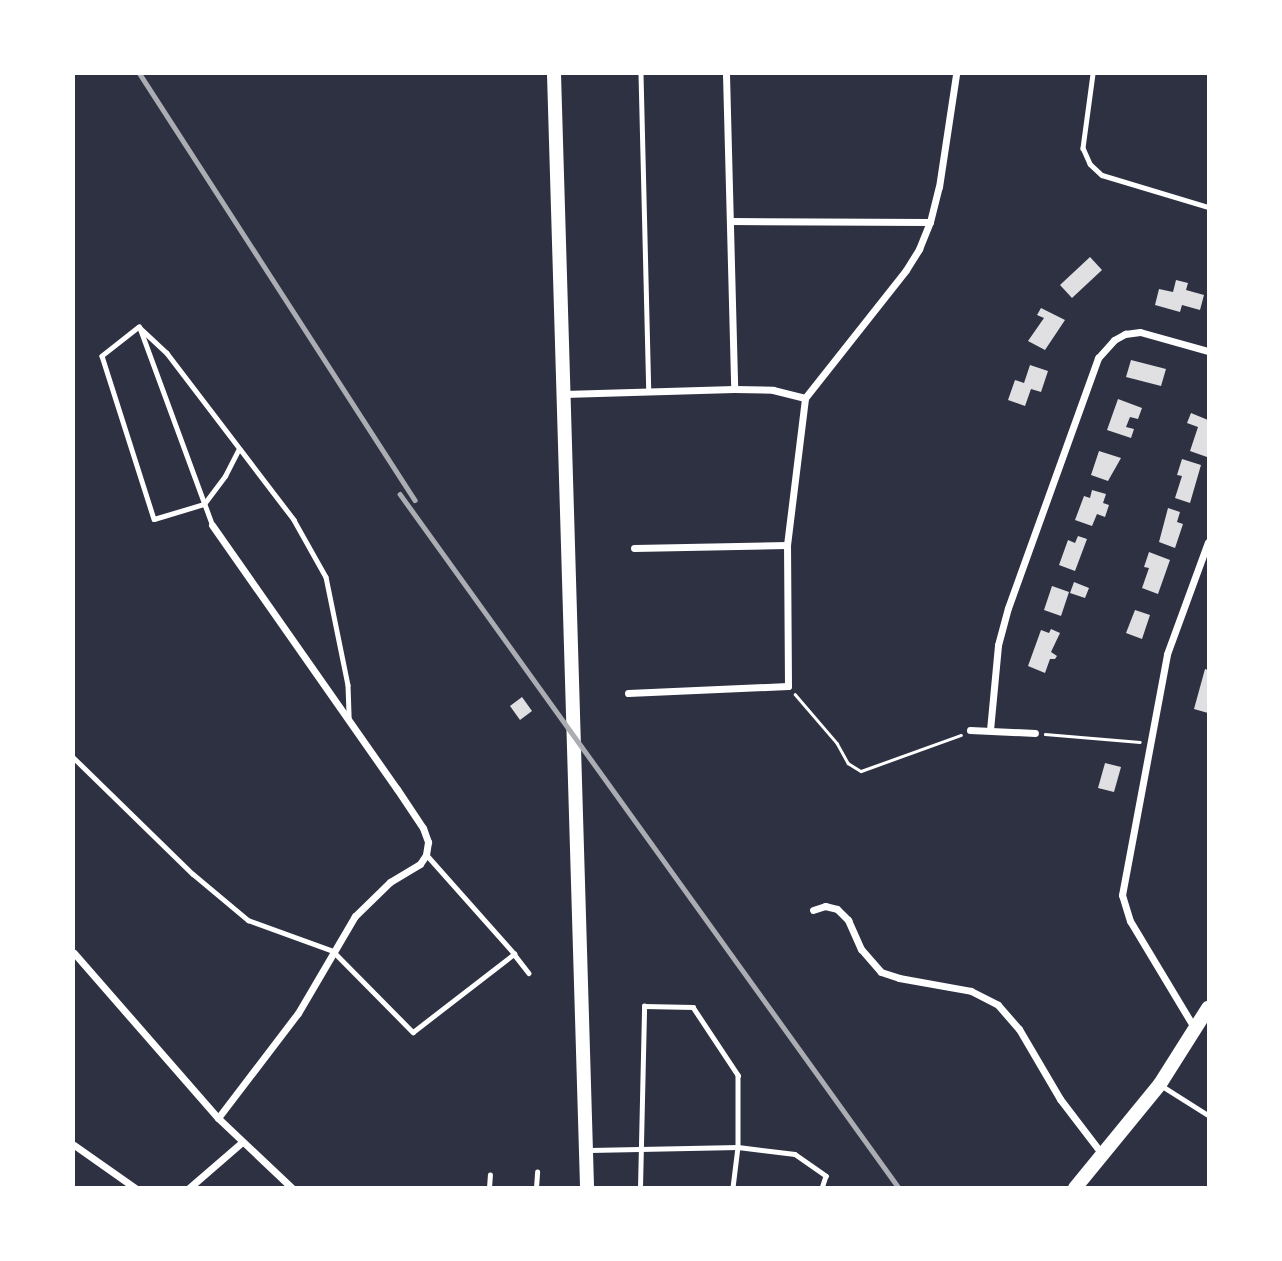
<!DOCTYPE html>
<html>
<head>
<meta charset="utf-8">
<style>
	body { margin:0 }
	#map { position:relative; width:1282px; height:1261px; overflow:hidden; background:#2d3142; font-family:"Roboto Condensed",sans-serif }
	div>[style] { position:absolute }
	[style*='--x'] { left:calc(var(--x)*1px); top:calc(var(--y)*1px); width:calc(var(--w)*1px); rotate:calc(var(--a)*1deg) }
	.building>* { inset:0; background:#e0e0e3 }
	.path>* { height:2.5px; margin:-1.25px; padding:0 1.25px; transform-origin:1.25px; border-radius:1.25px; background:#fff }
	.service>* { height:4.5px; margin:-2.25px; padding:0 2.25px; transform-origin:2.25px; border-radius:2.25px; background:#fff }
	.minor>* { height:7px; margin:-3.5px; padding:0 3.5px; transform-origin:3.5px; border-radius:3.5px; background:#fff }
	.primary>* { height:14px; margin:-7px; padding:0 7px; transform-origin:7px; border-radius:7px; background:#fff }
	.rail>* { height:4.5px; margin:-2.25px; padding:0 2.25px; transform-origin:2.25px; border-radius:2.25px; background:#abadb3 }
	span { translate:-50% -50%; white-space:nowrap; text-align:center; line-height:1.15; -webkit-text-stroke:6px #fff; paint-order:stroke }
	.frame { position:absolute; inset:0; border:75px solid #fff; pointer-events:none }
</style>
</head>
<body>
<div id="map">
	<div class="building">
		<i style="clip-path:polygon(1090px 257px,1102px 270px,1072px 298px,1060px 285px)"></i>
		<i style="clip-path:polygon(1176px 280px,1188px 283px,1186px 290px,1204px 295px,1200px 310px,1182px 305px,1180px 312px,1155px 305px,1159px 289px,1173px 292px)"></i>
		<i style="clip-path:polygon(1041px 308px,1065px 320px,1045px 350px,1028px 341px,1044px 318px,1037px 315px)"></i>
		<i style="clip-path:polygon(1131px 360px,1166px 369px,1161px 386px,1126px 377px)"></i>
		<i style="clip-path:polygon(1030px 365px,1048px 371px,1041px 392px,1031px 389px,1025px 406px,1008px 400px,1015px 380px,1024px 383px)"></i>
		<i style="clip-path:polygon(1118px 399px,1142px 408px,1138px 419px,1130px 417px,1126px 427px,1134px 429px,1131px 438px,1107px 430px)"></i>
		<i style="clip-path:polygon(1191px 413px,1208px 420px,1207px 457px,1190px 451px,1198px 427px,1187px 423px)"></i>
		<i style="clip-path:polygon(1099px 451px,1121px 458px,1108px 481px,1091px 475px)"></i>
		<i style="clip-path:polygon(1182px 459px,1201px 465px,1190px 503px,1175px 498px,1182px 476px,1177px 475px)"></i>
		<i style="clip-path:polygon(1092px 490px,1106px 494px,1103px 503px,1109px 505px,1105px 517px,1097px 514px,1092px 526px,1075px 520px,1084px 496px,1090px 498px)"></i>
		<i style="clip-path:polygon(1168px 508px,1180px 512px,1177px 522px,1183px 524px,1175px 548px,1159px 542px)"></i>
		<i style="clip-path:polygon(1078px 536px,1087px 539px,1075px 571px,1059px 565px,1068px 540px,1075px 543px)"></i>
		<i style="clip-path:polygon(1149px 552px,1170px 560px,1158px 594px,1142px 588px,1149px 568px,1144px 567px)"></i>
		<i style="clip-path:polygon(1074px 582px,1089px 588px,1085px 598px,1070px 593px)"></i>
		<i style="clip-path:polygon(1052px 586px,1069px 592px,1061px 616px,1044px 610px)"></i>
		<i style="clip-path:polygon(1135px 610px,1150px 615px,1142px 639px,1126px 633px)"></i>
		<i style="clip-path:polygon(1051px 629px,1060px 633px,1051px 652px,1057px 656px,1055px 659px,1050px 659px,1045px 673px,1028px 666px,1041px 630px,1049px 633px)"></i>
		<i style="clip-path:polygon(1205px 669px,1208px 670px,1208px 713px,1194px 709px)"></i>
		<i style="clip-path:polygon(522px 697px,532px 711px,520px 720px,510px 706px)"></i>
		<i style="clip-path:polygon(1105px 763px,1121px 767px,1114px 792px,1098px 788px)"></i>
	</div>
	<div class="path">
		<i style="--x:795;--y:694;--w:65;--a:49.4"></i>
		<i style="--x:837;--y:743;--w:23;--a:61"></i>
		<i style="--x:848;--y:763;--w:15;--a:32"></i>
		<i style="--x:861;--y:771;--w:106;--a:-19.8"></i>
		<i style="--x:1045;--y:734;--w:95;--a:4.8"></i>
	</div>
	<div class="service">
		<i style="--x:641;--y:74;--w:317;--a:88.6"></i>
		<i style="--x:1093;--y:74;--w:75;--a:97.7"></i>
		<i style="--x:1083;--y:148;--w:17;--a:66"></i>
		<i style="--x:1090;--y:164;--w:16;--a:43"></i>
		<i style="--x:1102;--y:175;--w:111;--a:16.8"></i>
		<i style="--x:139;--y:327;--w:47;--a:141.9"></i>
		<i style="--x:102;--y:356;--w:171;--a:72.3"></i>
		<i style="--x:154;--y:519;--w:52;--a:-16.7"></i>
		<i style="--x:204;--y:504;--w:35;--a:-53"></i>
		<i style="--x:225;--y:476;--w:29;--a:-63"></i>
		<i style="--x:212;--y:525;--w:211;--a:-110.2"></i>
		<i style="--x:139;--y:327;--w:38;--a:43"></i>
		<i style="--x:167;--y:353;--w:210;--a:52.7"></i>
		<i style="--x:294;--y:520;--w:65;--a:60.7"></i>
		<i style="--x:326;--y:577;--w:110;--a:78.5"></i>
		<i style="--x:348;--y:685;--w:33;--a:88"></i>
		<i style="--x:74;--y:758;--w:166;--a:44.3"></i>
		<i style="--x:193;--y:874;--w:72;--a:39.9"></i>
		<i style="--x:248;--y:920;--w:90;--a:20"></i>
		<i style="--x:333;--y:951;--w:114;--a:45.4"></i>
		<i style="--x:413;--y:1032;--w:128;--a:-37.7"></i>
		<i style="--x:514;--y:954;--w:132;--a:-131.6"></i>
		<i style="--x:514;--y:954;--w:24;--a:52"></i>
		<i style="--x:1162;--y:1086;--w:54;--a:32.2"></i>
		<i style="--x:590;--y:1150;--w:148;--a:-1.2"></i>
		<i style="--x:738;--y:1147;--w:57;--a:7"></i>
		<i style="--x:795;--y:1154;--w:38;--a:35"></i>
		<i style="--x:826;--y:1176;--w:13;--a:108"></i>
		<i style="--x:489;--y:1188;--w:13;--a:-86"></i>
		<i style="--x:536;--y:1188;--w:16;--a:-86"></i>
		<i style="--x:640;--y:1188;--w:182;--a:-88.7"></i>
		<i style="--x:644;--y:1006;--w:49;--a:1.2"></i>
		<i style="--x:693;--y:1007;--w:82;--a:56.5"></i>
		<i style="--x:738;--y:1075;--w:72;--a:90"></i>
		<i style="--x:738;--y:1147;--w:41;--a:97"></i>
	</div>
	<div class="minor">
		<i style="--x:726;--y:74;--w:315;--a:88.5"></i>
		<i style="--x:730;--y:221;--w:200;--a:0.3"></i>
		<i style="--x:564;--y:394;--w:170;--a:-1.7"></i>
		<i style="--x:734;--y:389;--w:39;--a:1"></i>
		<i style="--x:773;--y:390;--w:33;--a:14"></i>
		<i style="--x:212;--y:525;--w:322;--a:55"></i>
		<i style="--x:397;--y:789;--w:47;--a:56.3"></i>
		<i style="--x:423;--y:828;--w:15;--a:70"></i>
		<i style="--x:428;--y:842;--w:13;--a:99"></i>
		<i style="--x:426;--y:855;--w:11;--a:124"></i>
		<i style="--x:420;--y:864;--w:35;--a:149"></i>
		<i style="--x:390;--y:882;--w:49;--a:135.8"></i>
		<i style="--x:355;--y:916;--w:113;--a:120.4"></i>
		<i style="--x:298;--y:1013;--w:132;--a:127.3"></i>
		<i style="--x:634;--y:548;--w:153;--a:-1.1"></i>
		<i style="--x:628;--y:693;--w:160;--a:-2.5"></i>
		<i style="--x:788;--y:686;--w:141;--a:-90.4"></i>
		<i style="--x:787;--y:545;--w:148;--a:-83"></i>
		<i style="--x:805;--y:398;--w:163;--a:-51.7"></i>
		<i style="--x:906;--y:270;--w:25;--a:-58"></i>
		<i style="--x:919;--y:249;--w:29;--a:-68"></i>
		<i style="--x:930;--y:222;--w:36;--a:-76"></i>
		<i style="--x:939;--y:187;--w:114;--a:-81.4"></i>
		<i style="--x:970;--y:730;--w:65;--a:2.6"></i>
		<i style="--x:990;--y:730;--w:85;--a:-84.6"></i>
		<i style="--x:998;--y:645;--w:38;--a:-75"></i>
		<i style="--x:1008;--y:608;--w:266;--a:-70.2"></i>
		<i style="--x:1098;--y:358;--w:24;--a:-48"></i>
		<i style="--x:1114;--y:340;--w:13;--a:-29"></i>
		<i style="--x:1125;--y:334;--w:15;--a:-8"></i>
		<i style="--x:1140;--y:332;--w:71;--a:15.6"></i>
		<i style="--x:813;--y:910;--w:13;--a:-18"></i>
		<i style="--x:825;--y:906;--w:12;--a:14"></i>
		<i style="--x:837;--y:909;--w:16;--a:45"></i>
		<i style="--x:848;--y:920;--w:32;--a:66"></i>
		<i style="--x:861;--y:949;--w:30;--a:49"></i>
		<i style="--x:881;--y:972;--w:19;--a:18"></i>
		<i style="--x:899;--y:978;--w:73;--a:10.2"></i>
		<i style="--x:971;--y:991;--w:30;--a:27"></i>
		<i style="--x:998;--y:1005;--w:32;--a:49"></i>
		<i style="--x:1019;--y:1029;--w:81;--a:59.6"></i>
		<i style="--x:1060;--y:1099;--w:69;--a:52.6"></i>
		<i style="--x:74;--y:953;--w:219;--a:48.9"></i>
		<i style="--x:218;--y:1118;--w:102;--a:43.4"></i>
		<i style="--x:1195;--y:1029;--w:126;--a:-121"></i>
		<i style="--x:1130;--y:921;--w:27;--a:-107"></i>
		<i style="--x:1122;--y:895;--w:245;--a:-79.4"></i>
		<i style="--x:1167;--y:654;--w:119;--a:-69.9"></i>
		<i style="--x:74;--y:1145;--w:75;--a:35.2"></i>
		<i style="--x:189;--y:1188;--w:69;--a:-40.9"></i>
	</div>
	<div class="primary">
		<i style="--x:554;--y:74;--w:1114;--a:88.3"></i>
		<i style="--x:1075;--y:1188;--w:134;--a:-50.7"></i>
		<i style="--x:1160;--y:1084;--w:90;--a:-57.7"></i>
	</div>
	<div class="rail">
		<i style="--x:140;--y:74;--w:507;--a:57.16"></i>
		<i style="--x:400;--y:494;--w:855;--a:54.28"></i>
	</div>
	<div class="frame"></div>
</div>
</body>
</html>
